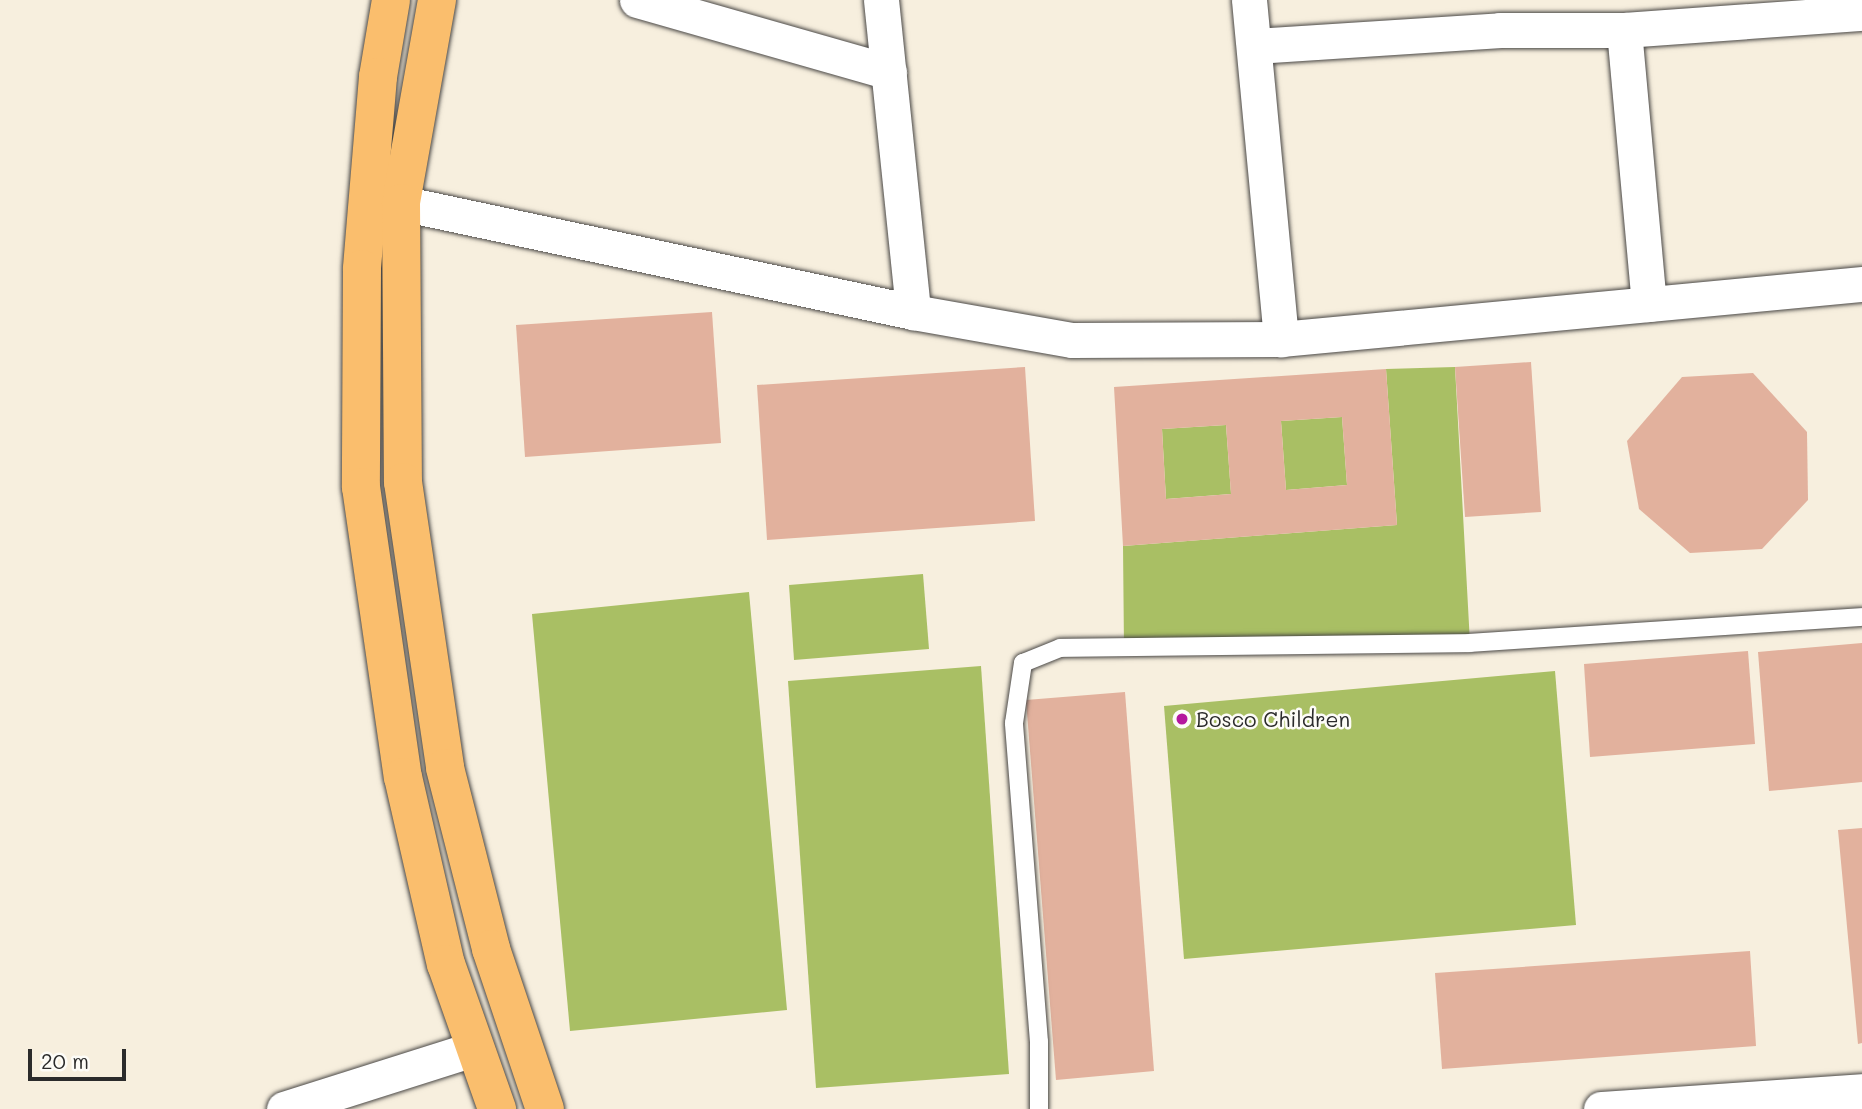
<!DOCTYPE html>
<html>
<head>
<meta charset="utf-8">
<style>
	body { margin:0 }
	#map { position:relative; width:1862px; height:1109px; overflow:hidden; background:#f7efde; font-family:Mali,sans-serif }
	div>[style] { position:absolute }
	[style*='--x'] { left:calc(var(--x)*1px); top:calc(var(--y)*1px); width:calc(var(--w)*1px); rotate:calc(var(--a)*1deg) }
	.green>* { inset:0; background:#a9bf64 }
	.building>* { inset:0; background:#e2b19d }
	.roads { filter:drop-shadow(0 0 2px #4a4846) drop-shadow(0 0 2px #4a4846) }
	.lane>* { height:18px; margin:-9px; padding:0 9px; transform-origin:9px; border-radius:9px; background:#fff }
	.street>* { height:35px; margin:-17.5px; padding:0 17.5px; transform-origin:17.5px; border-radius:17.5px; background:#fff }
	.primary>* { height:38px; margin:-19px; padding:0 19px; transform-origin:19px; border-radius:19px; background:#fabe6d }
	.dots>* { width:19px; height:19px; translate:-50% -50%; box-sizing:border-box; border:4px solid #fdfcf7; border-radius:50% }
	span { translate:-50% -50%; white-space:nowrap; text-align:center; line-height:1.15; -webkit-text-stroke:5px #fdfcf7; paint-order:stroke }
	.poi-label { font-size:21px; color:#2b2b2b }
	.left { translate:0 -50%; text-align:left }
	.scale { position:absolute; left:28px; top:1049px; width:98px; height:32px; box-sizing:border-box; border:4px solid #2b2b2b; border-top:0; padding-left:9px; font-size:21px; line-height:24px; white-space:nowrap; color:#2b2b2b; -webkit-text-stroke:5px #fdfcf7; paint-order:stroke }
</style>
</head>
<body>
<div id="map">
	<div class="green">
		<i style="clip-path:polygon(1455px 367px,1470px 643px,1124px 649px,1123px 546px,1397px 525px,1386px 369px)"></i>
		<i style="clip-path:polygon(1342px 417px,1347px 485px,1286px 490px,1281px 421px)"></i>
		<i style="clip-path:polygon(1226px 425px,1231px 494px,1166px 499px,1162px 429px)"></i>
		<i style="clip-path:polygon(923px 574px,929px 649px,794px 660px,789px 585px)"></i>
		<i style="clip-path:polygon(749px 592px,787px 1010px,570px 1031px,532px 614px)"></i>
		<i style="clip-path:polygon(981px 666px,1009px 1074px,816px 1088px,788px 681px)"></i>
		<i style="clip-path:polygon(1555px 671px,1576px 925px,1184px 959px,1164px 706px)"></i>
	</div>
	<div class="building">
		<i style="clip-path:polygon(712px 312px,721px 443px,525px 457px,516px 325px)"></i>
		<i style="clip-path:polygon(1531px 362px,1541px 512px,1465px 517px,1455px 367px)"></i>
		<i style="clip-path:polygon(1025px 367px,1035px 521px,767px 540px,757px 385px)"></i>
		<i style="clip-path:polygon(evenodd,1386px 369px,1397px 525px,1123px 546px,1114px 387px,1386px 369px,1342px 417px,1347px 485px,1286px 490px,1281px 421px,1342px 417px,1386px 369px,1226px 425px,1231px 494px,1166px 499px,1162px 429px,1226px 425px)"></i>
		<i style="clip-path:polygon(1753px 373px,1807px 432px,1808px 500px,1762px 549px,1690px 553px,1639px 509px,1627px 441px,1682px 377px)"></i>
		<i style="clip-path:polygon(1862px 643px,1862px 782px,1769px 791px,1758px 652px)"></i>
		<i style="clip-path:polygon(1748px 651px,1755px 744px,1590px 757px,1584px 664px)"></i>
		<i style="clip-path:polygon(1125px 692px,1154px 1071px,1056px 1080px,1026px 700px)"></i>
		<i style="clip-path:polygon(1862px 828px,1862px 1043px,1858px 1044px,1838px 830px)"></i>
		<i style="clip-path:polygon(1750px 951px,1756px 1046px,1442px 1069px,1435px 973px)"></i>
	</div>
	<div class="roads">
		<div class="lane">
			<i style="--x:1039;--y:1109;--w:67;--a:-90"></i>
			<i style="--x:1039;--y:1042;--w:320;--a:-94.5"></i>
			<i style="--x:1014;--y:723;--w:61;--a:-81.5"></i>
			<i style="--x:1023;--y:663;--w:40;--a:-22"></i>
			<i style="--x:1060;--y:648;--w:410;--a:-0.7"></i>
			<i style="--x:1470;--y:643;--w:393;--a:-3.8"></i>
		</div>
		<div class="street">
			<i style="--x:637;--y:0;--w:262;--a:15.9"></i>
			<i style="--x:881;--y:0;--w:314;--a:84.1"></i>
			<i style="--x:913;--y:312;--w:161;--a:10"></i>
			<i style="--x:1072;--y:340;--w:209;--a:-0.3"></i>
			<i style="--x:1281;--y:339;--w:584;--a:-5.41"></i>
			<i style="--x:1249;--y:0;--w:341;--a:84.6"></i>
			<i style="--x:1624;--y:30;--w:275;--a:84.8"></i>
			<i style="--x:1255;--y:46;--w:246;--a:-3.7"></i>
			<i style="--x:1500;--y:30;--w:124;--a:0"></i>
			<i style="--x:1624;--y:30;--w:239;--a:-4.1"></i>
			<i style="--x:401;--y:203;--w:523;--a:12.02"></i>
			<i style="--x:284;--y:1109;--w:198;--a:-17.6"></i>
			<i style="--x:1601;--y:1109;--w:262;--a:-3.9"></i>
		</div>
		<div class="primary">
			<i style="--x:391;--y:0;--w:78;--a:99.6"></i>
			<i style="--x:378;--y:77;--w:193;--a:94.8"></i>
			<i style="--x:362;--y:269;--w:218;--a:90.3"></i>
			<i style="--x:361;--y:487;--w:293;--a:81.8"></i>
			<i style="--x:403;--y:777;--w:192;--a:77.1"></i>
			<i style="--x:446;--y:964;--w:154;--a:70.6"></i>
			<i style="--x:437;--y:0;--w:206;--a:100.1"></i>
			<i style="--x:401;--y:203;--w:279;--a:89.6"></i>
			<i style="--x:403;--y:482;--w:289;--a:81.6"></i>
			<i style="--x:445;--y:768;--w:187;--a:75.7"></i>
			<i style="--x:491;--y:949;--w:169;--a:71.4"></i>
		</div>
	</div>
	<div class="dots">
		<i style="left:1182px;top:719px;background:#b5179e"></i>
	</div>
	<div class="poi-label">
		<span class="left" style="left:1196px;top:719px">Bosco Children</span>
	</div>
	<div class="scale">20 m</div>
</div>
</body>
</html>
